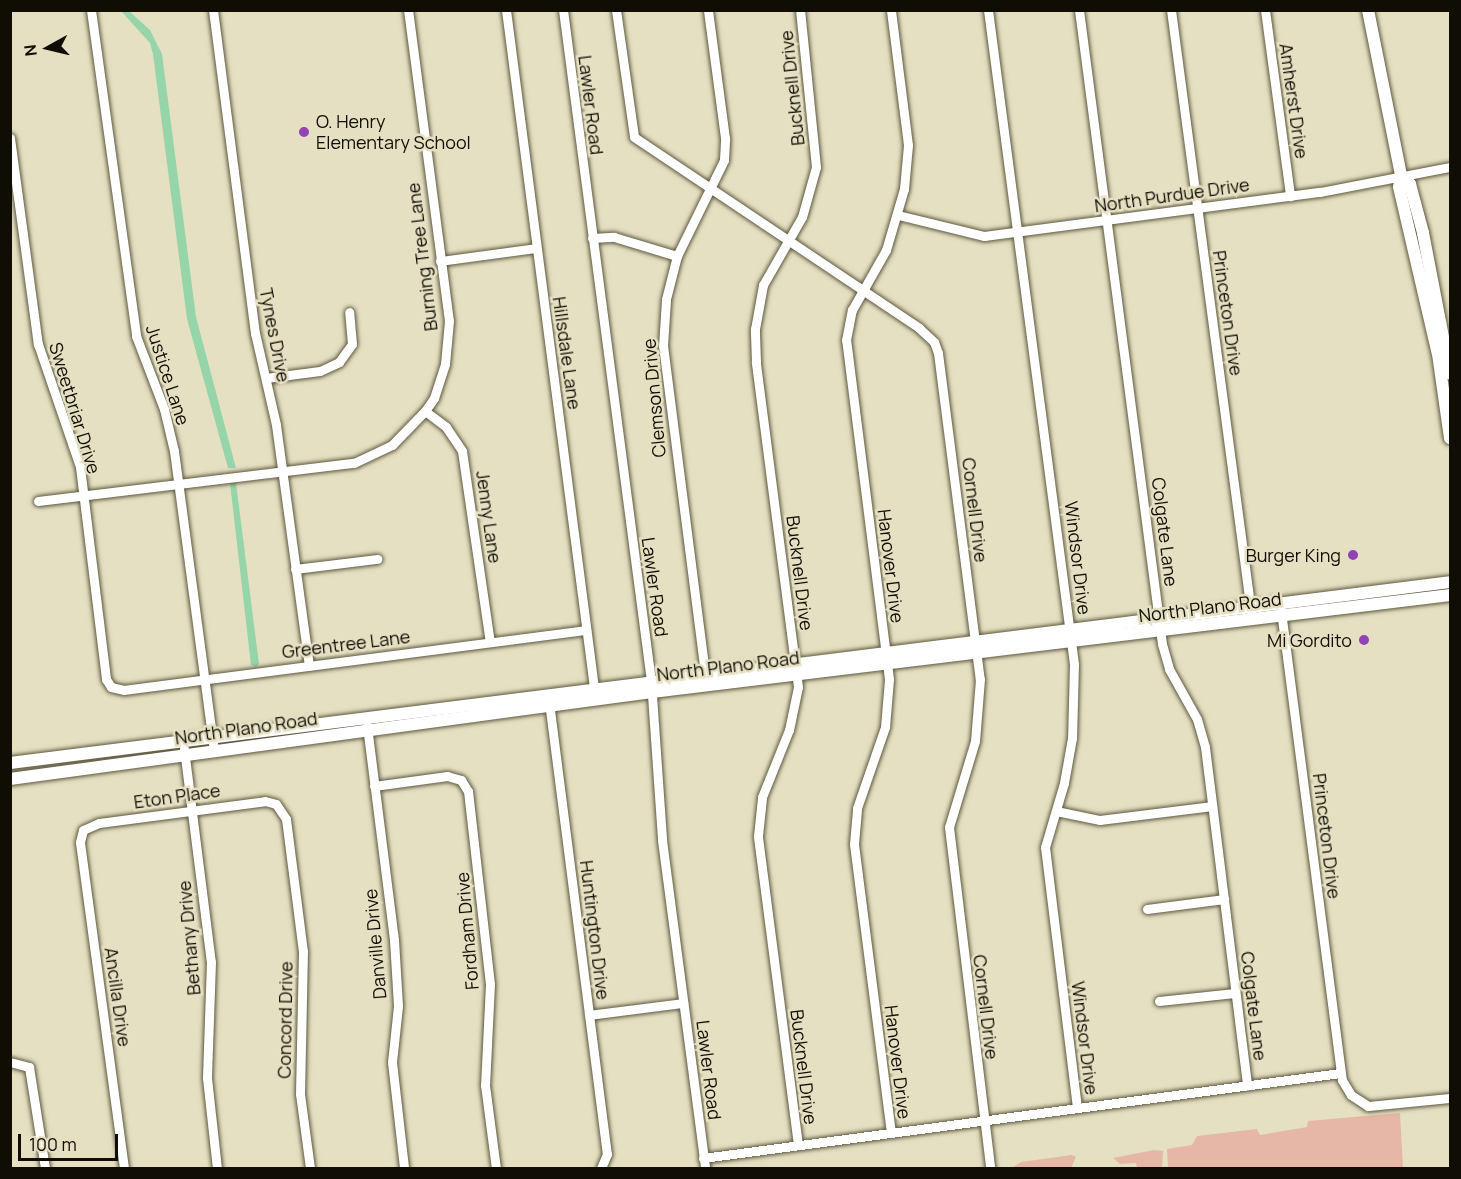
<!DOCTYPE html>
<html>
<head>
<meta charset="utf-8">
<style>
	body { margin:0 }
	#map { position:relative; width:1461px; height:1179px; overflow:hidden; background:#e6e0c3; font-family:Manrope,sans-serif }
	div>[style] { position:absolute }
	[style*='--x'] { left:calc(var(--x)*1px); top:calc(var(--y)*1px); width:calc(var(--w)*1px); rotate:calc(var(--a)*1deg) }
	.green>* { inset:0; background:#e6b7a6 }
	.water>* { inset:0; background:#95d5a9 }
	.roads { filter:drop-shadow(0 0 2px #5d583f) drop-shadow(0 0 2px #5d583f) }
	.minor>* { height:9px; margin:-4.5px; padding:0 4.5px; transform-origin:4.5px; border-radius:4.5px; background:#fff }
	.major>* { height:12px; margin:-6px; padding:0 6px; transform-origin:6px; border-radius:6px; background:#fff }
	.dots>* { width:16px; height:16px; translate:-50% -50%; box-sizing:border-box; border:3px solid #e6e0c3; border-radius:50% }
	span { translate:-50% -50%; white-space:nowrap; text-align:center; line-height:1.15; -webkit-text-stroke:5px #e6e0c3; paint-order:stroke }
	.street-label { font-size:18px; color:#0f0d04 }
	.poi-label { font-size:18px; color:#0f0d04 }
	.left { translate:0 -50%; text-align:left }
	.right { translate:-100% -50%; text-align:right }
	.frame { position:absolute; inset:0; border:12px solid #0f0d04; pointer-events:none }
	.north { position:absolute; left:18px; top:18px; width:60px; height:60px; -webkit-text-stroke:4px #e6e0c3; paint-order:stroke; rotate:262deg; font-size:16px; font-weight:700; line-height:24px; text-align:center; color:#0f0d04 }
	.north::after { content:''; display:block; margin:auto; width:21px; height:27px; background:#0f0d04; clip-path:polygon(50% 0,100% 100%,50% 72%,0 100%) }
	.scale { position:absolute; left:18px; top:1134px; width:100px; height:27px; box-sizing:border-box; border:3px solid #0f0d04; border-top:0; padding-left:8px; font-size:18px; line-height:21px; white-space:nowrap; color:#0f0d04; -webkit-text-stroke:4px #e6e0c3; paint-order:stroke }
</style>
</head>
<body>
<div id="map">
	<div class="green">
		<i style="clip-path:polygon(1400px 1113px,1403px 1168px,1168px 1168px,1167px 1149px,1192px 1145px,1197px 1136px,1257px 1129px,1260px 1135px,1307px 1127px,1308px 1121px)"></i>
		<i style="clip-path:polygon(1154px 1150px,1163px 1151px,1162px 1168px,1137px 1168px,1136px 1163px,1120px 1164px,1113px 1158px)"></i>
		<i style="clip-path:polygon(1072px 1155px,1076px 1157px,1071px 1168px,1012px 1168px,1021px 1162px)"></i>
	</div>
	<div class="water">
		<i style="clip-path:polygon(121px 11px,129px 11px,150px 30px,162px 54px,196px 317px,236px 468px,228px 468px,187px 319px,153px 54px,150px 43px)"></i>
		<i style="clip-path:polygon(230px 483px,236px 483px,259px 664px,256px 667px,251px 665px)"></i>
	</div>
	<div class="roads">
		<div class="minor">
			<i style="--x:91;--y:10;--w:329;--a:82.1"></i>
			<i style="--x:136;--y:336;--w:78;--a:69"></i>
			<i style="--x:164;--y:409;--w:43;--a:76.6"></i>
			<i style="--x:174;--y:451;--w:303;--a:82.4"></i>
			<i style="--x:213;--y:10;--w:326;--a:82.6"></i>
			<i style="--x:255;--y:333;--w:94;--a:77.1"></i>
			<i style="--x:276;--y:425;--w:243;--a:82.2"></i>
			<i style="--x:506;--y:10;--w:691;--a:82.6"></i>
			<i style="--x:563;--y:10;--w:677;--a:82.53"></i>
			<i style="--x:651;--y:681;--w:159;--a:86"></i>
			<i style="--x:662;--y:840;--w:331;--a:82.5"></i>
			<i style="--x:616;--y:10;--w:128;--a:81.9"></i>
			<i style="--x:634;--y:137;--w:343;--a:33.8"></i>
			<i style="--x:919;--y:328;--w:21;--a:43"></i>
			<i style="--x:934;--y:342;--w:12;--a:70"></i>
			<i style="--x:938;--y:353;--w:329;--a:82.7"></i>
			<i style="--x:980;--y:679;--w:62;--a:94.6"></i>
			<i style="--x:975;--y:741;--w:90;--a:106.8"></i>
			<i style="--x:949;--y:827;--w:343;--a:83.1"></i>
			<i style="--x:988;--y:10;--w:660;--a:82.51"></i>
			<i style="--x:1074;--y:664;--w:74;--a:91.5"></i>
			<i style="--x:1072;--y:738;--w:46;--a:100.1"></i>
			<i style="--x:1064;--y:783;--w:67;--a:106.5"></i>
			<i style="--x:1045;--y:847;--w:263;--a:83"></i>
			<i style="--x:1079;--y:10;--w:639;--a:82.54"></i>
			<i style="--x:1162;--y:644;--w:26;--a:74"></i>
			<i style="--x:1169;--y:669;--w:57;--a:60.8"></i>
			<i style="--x:1197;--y:719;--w:29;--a:74"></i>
			<i style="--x:1205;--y:747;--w:341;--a:82.9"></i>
			<i style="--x:1171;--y:10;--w:607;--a:82.43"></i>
			<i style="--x:1265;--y:10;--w:188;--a:82.3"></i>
			<i style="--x:10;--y:138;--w:208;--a:82.3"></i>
			<i style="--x:38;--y:344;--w:130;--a:71.1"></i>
			<i style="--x:80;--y:467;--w:214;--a:83"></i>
			<i style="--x:106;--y:679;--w:9;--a:58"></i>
			<i style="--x:111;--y:687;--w:13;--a:13"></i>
			<i style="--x:124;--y:690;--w:466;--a:-7.4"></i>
			<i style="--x:898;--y:215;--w:89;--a:13.7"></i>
			<i style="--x:984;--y:236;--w:339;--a:-7.5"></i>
			<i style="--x:1320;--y:192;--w:132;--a:-10.9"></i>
			<i style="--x:592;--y:238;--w:22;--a:-3"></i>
			<i style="--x:614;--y:237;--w:66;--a:16.8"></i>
			<i style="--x:440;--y:261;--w:97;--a:-7.7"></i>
			<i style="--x:266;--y:378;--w:54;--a:-7.4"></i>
			<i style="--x:320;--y:371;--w:21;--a:-25"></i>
			<i style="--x:339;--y:362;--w:22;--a:-54"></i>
			<i style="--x:352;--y:344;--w:32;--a:-95"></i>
			<i style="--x:425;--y:411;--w:26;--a:37"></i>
			<i style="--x:446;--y:427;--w:29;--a:56"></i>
			<i style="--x:462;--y:451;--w:193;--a:81.7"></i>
			<i style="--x:38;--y:501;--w:318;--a:-6.9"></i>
			<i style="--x:354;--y:463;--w:42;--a:-25.3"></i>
			<i style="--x:392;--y:445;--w:47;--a:-45.9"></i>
			<i style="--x:425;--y:411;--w:16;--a:-55"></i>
			<i style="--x:434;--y:398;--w:36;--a:-72"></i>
			<i style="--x:445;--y:364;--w:43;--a:-84.7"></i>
			<i style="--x:449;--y:321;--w:314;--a:-97.5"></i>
			<i style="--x:295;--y:569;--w:83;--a:-7"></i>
			<i style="--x:1281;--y:611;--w:473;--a:82.6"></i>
			<i style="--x:1342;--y:1080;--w:17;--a:59"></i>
			<i style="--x:1351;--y:1095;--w:20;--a:33"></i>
			<i style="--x:1368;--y:1106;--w:82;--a:-5.6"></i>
			<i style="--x:706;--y:681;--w:338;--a:-97.3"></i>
			<i style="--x:663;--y:346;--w:47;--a:-86.3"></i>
			<i style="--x:666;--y:299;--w:44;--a:-75.7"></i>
			<i style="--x:677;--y:256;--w:107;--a:-63.9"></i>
			<i style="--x:724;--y:160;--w:22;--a:-87"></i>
			<i style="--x:725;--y:138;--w:129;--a:-97.6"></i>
			<i style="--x:549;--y:702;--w:456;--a:82.7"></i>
			<i style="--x:607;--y:1154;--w:15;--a:113"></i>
			<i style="--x:367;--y:726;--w:216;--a:82.8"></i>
			<i style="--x:394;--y:940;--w:66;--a:86.5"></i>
			<i style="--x:398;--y:1006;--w:56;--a:96.1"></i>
			<i style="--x:392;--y:1062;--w:107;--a:83.5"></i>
			<i style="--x:184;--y:749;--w:215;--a:82.8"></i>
			<i style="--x:211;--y:962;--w:116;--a:92"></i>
			<i style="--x:207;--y:1078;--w:91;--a:83.7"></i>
			<i style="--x:374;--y:786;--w:74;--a:-7.8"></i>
			<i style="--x:447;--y:776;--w:15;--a:16"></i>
			<i style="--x:461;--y:780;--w:13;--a:58"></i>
			<i style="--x:468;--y:791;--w:194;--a:83.5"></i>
			<i style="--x:490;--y:984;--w:101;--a:92.8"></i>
			<i style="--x:485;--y:1085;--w:84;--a:82.5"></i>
			<i style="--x:1056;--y:811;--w:45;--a:11.6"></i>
			<i style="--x:1100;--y:820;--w:113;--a:-7.1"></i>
			<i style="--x:1147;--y:909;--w:78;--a:-7.4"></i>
			<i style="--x:1159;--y:1001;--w:76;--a:-6"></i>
			<i style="--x:589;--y:1015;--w:95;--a:-7.3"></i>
			<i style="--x:10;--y:1062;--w:20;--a:15"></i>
			<i style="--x:29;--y:1067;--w:102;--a:81"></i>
			<i style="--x:891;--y:1133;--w:291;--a:-97.3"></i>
			<i style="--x:854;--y:844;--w:36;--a:-85"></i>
			<i style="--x:857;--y:808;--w:86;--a:-70.9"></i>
			<i style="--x:885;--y:727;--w:48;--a:-85.2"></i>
			<i style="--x:889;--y:679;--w:342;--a:-97.2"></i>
			<i style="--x:846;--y:340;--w:31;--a:-79"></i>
			<i style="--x:852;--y:310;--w:69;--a:-60.5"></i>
			<i style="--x:886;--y:250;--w:64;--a:-73.6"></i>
			<i style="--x:904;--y:189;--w:44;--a:-84.8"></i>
			<i style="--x:908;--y:145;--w:136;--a:-97.2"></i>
			<i style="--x:798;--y:1145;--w:312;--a:-97.4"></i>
			<i style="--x:758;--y:836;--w:39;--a:-84"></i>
			<i style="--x:762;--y:797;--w:72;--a:-68.1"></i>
			<i style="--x:789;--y:730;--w:44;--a:-78.2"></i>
			<i style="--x:798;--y:687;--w:328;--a:-97.4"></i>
			<i style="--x:756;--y:362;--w:33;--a:-92"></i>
			<i style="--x:755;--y:329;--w:45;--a:-79.7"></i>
			<i style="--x:763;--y:285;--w:78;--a:-60.2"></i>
			<i style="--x:802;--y:217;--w:52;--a:-74.4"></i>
			<i style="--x:816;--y:167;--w:158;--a:-95.8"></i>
			<i style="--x:703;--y:1158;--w:643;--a:-7.6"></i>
			<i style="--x:124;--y:1168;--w:329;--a:-97.7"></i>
			<i style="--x:80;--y:842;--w:12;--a:-76"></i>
			<i style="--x:83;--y:830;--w:17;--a:-24"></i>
			<i style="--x:99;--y:823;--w:167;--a:-7.5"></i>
			<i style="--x:265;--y:801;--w:11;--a:15"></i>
			<i style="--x:276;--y:804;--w:18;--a:56"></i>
			<i style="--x:286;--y:819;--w:133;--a:82.7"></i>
			<i style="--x:303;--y:951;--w:143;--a:91.2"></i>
			<i style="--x:300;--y:1094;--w:75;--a:82.3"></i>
		</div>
		<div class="major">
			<i style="--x:1368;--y:10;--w:168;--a:78.7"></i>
			<i style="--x:1401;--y:175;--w:12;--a:99"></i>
			<i style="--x:1399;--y:187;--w:171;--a:76.9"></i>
			<i style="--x:1438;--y:354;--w:85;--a:81.9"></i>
			<i style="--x:1401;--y:175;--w:13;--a:45"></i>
			<i style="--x:1410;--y:184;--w:51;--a:75.1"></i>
			<i style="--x:1423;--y:233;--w:143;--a:79.1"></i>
			<i style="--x:10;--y:763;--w:1451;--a:-7.16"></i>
			<i style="--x:10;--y:779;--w:648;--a:-7.72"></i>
			<i style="--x:652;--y:692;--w:804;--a:-6.93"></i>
		</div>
	</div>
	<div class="dots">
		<i style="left:304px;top:132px;background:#9243b3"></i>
		<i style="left:1353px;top:555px;background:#9243b3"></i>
		<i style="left:1364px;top:640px;background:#9243b3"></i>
	</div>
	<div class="street-label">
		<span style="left:792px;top:88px;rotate:-96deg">Bucknell Drive</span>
		<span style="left:1294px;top:101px;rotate:82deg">Amherst Drive</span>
		<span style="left:591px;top:105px;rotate:83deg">Lawler Road</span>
		<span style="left:1172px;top:195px;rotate:-8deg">North Purdue Drive</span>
		<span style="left:422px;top:257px;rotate:-97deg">Burning Tree Lane</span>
		<span style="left:1228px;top:313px;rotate:82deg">Princeton Drive</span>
		<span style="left:275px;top:335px;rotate:79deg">Tynes Drive</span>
		<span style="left:567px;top:353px;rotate:82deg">Hillsdale Lane</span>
		<span style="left:168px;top:375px;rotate:72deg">Justice Lane</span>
		<span style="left:654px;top:398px;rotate:-95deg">Clemson Drive</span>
		<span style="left:75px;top:408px;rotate:73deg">Sweetbriar Drive</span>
		<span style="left:975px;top:510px;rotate:83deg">Cornell Drive</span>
		<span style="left:489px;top:517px;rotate:82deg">Jenny Lane</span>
		<span style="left:1165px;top:532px;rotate:83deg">Colgate Lane</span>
		<span style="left:1078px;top:558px;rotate:83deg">Windsor Drive</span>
		<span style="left:891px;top:566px;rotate:83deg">Hanover Drive</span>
		<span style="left:800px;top:573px;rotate:83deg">Bucknell Drive</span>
		<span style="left:655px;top:587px;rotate:82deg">Lawler Road</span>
		<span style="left:1210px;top:607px;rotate:-7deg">North Plano Road</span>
		<span style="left:346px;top:644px;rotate:-7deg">Greentree Lane</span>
		<span style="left:728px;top:666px;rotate:-7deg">North Plano Road</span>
		<span style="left:246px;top:728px;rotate:-8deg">North Plano Road</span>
		<span style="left:177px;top:796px;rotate:-8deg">Eton Place</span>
		<span style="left:1327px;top:836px;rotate:83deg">Princeton Drive</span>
		<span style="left:595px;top:930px;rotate:83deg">Huntington Drive</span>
		<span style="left:467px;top:931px;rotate:-95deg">Fordham Drive</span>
		<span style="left:189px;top:938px;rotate:-95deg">Bethany Drive</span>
		<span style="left:375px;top:944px;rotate:-95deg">Danville Drive</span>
		<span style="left:118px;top:997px;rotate:82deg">Ancilla Drive</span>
		<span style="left:1254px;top:1006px;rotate:83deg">Colgate Lane</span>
		<span style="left:986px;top:1007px;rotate:83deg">Cornell Drive</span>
		<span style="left:285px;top:1020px;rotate:-89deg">Concord Drive</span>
		<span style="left:1085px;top:1038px;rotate:83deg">Windsor Drive</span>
		<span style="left:898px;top:1062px;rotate:83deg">Hanover Drive</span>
		<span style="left:804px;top:1067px;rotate:83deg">Bucknell Drive</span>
		<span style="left:709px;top:1070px;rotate:83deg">Lawler Road</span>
	</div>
	<div class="poi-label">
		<span class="left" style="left:316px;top:132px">O. Henry<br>Elementary School</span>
		<span class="right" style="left:1341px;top:555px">Burger King</span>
		<span class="right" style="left:1352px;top:640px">Mi Gordito</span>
	</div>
	<div class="frame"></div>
	<div class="north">N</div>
	<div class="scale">100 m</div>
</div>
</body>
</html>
